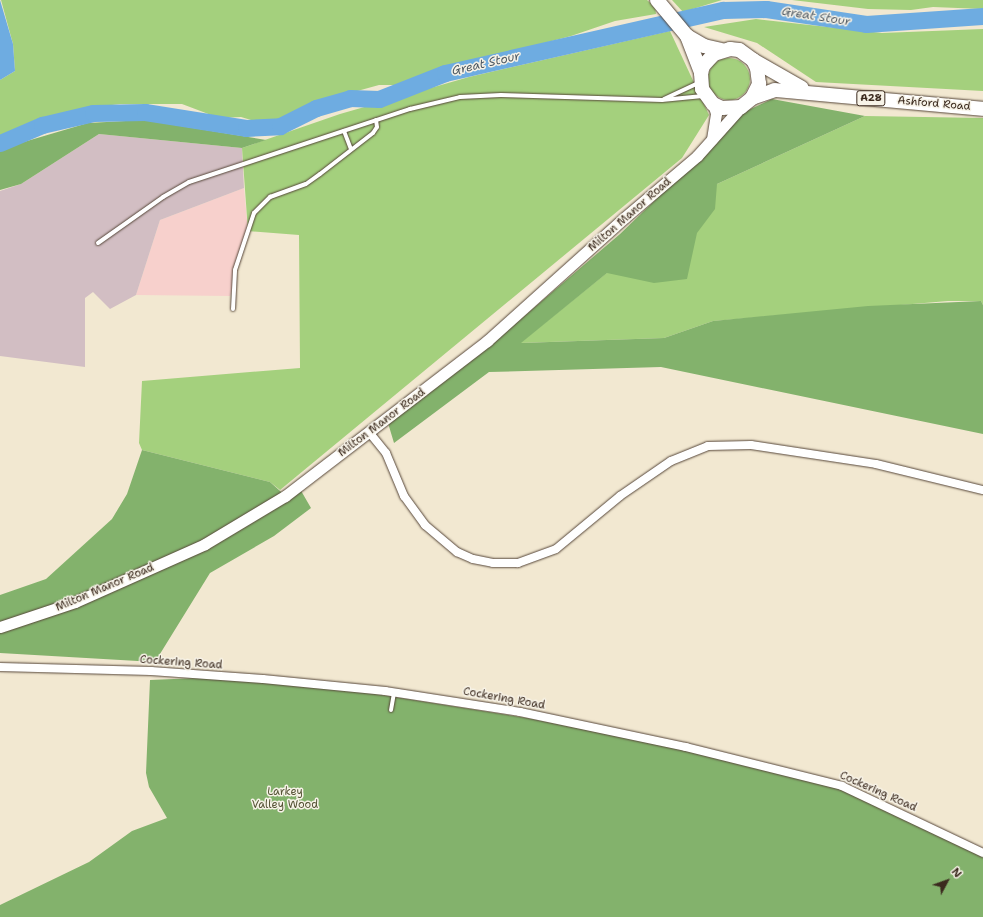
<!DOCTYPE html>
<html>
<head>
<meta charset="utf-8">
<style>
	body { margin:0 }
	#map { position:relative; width:983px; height:917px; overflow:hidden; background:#f2e8d1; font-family:"Shantell Sans",sans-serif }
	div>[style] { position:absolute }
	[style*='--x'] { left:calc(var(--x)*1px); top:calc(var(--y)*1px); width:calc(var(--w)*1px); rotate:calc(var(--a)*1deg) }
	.built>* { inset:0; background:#f7d0cc }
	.industrial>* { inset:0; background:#d2bec3 }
	.green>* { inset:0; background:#a4d07d }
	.round { border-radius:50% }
	.forest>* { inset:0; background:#83b26c }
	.water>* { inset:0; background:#6eace1 }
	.river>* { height:17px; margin:-8.5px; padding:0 8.5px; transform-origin:8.5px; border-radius:8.5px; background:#6eace1 }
	.roads { filter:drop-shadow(0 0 1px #564639) drop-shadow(0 0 1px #564639) }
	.lane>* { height:4px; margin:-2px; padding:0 2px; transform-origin:2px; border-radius:2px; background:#fff }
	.street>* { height:8px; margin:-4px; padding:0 4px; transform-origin:4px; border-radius:4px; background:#fff }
	.secondary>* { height:11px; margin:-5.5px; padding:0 5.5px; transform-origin:5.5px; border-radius:5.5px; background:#fff }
	.highway>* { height:14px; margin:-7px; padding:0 7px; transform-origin:7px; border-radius:7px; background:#fff }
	span { translate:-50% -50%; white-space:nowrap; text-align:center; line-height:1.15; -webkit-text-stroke:3px #f7f3e8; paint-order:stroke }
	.shield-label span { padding:1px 3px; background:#f7f3e8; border:1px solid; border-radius:3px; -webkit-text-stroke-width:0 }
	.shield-label { font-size:10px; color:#3b2a1e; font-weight:700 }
	.street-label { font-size:11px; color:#3b2a1e }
	.park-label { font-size:11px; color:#555436 }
	.water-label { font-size:12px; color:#4d5862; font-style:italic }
	.north { position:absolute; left:927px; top:861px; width:40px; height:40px; -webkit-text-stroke:3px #f7f3e8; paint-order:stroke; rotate:49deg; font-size:11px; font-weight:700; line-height:16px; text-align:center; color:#3b2a1e }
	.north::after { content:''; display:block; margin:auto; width:14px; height:18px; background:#3b2a1e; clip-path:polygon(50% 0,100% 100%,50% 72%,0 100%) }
</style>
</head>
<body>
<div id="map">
	<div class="built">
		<i style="clip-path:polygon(244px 188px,248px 231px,230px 296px,136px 295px,160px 220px)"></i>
	</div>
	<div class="industrial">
		<i style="clip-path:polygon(99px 134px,242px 148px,244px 188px,160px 220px,136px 295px,110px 309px,93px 292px,85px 298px,85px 367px,0 356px,0 191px,21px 184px)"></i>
	</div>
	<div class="green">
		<i style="clip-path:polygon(1px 0,647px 0,655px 7px,656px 14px,615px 21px,571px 36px,442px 70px,396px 85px,379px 85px,321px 101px,284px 118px,261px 123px,241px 117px,219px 118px,182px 104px,120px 104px,80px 109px,35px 120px,0 138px,0 80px,15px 71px,13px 44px)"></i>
		<i style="clip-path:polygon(672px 0,722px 0,683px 12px)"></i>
		<i style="clip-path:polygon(792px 0,983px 0,983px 9px,933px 7px,911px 10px,868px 9px)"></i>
		<i style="clip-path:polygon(756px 19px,882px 33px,983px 29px,983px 91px,816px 82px,757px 43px,704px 27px)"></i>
		<i style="clip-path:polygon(670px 31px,709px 115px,682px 158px,280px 490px,270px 482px,142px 450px,139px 443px,142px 381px,300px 368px,299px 235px,248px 231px,242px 148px,340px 114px,469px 77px)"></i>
		<i class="round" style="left:708px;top:58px;width:42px;height:42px"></i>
		<i style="clip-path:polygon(865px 116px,983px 118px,983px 305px,981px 301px,948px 301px,713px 321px,664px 338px,520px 343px,717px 184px)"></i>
	</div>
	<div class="forest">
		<i style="clip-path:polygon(772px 99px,865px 116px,717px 184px,715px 209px,697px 233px,687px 279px,654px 283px,607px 273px,521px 343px,664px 338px,713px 321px,868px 306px,981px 301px,983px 305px,983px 434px,661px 367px,489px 372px,394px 443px,388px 423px,481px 353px,620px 234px,725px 133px,740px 114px)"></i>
		<i style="clip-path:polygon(144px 120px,266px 140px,242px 148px,99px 134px,21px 184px,0 190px,0 149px,88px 123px)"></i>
		<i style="clip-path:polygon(142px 450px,270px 482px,288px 498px,300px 489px,311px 508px,274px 536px,210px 573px,155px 662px,0 653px,0 595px,46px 579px,112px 519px,127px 494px)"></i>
		<i style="clip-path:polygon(222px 677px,306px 683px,527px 718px,686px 750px,841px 789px,983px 856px,983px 917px,0 917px,0 905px,89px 862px,132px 831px,167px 818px,149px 787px,146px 773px,150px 680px)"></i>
	</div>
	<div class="water">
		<i style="clip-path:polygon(0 0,13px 44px,15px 71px,0 80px)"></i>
	</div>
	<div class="river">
		<i style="--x:0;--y:143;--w:46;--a:-23.2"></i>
		<i style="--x:42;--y:125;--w:52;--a:-13.2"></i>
		<i style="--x:93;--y:113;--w:52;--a:-1.1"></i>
		<i style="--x:145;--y:112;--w:102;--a:9"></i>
		<i style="--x:246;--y:128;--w:34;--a:-3"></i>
		<i style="--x:280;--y:126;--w:40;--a:-26.6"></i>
		<i style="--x:316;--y:108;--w:35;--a:-16"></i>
		<i style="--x:350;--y:98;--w:29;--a:2"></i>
		<i style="--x:379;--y:99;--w:71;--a:-21.5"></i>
		<i style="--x:445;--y:73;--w:285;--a:-12.8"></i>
		<i style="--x:723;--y:10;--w:43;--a:-1.3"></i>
		<i style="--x:766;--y:9;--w:101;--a:8.5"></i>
		<i style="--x:866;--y:24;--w:117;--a:-3.9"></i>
	</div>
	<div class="roads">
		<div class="lane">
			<i style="--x:664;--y:99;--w:40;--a:-25"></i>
			<i style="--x:344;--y:131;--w:19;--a:69"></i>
			<i style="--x:98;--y:243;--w:80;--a:-35.3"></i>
			<i style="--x:163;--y:197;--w:30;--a:-30"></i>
			<i style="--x:189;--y:182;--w:233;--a:-18.3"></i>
			<i style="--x:410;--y:109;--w:51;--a:-13.5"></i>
			<i style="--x:460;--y:97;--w:41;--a:-2.8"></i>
			<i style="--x:501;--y:95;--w:161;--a:1.8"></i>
			<i style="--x:662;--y:100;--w:41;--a:-5.6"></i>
			<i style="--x:233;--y:309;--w:39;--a:-87"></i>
			<i style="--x:235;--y:270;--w:60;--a:-71.6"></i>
			<i style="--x:254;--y:213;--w:23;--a:-45"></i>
			<i style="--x:270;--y:197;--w:38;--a:-20"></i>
			<i style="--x:306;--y:184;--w:17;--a:-36"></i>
			<i style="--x:320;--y:174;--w:67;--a:-37.7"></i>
			<i style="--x:373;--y:133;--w:7;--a:-56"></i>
			<i style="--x:377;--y:127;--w:7;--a:-98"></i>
			<i style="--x:391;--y:710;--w:17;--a:-80"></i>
		</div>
		<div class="street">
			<i style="--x:369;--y:432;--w:27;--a:51"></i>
			<i style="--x:386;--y:453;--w:47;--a:67.3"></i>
			<i style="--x:404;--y:496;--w:36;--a:54"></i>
			<i style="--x:425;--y:525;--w:42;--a:40.2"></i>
			<i style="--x:457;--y:552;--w:17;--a:24"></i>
			<i style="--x:473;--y:559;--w:20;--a:11"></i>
			<i style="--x:493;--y:563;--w:25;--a:0"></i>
			<i style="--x:518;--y:563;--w:40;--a:-20.2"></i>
			<i style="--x:556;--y:549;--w:83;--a:-39.6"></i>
			<i style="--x:620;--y:496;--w:62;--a:-34.5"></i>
			<i style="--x:671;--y:461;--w:40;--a:-22"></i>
			<i style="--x:708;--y:446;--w:43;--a:-1.3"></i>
			<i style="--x:751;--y:445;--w:126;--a:8.6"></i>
			<i style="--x:876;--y:464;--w:110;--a:13.7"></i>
			<i style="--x:0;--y:667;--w:151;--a:1.5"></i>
			<i style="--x:151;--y:671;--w:112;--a:4.1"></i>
			<i style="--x:263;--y:679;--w:123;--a:5.6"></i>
			<i style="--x:385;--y:691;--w:137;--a:8.8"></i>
			<i style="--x:520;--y:712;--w:170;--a:11.9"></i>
			<i style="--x:686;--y:747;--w:161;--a:14"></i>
			<i style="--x:842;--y:786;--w:156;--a:25.4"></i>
		</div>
		<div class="secondary">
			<i style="--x:712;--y:139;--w:26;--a:-81"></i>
			<i style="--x:716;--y:113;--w:9;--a:-108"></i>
			<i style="--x:0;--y:627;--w:79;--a:-18.4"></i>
			<i style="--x:75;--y:602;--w:142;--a:-24"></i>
			<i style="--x:205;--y:544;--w:93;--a:-31"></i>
			<i style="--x:285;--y:496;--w:255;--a:-37.5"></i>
			<i style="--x:487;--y:341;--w:184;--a:-41.9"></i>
			<i style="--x:624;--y:218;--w:96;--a:-40.3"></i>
			<i style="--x:697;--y:156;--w:66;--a:-48.1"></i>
		</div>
		<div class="highway">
			<i style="--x:657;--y:0;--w:47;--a:50.2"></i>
			<i style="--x:687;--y:36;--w:20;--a:30"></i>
			<i style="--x:704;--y:46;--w:17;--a:13"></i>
			<i style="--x:687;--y:36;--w:40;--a:69"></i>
			<i style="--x:701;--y:73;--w:16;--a:86"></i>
			<i style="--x:702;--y:89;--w:19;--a:54"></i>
			<i style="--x:713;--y:104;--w:10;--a:24"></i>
			<i style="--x:722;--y:108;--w:19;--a:-3"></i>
			<i style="--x:741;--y:107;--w:14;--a:-39"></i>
			<i style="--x:752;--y:98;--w:16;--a:-63"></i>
			<i style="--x:759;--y:84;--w:16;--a:-97"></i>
			<i style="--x:757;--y:68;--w:9;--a:-117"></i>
			<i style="--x:753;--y:60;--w:17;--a:-144"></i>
			<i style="--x:739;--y:50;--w:9;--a:-174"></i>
			<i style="--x:730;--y:49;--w:17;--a:163"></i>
			<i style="--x:714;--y:54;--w:16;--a:133"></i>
			<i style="--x:703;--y:66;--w:7;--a:106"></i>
			<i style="--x:753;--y:60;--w:56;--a:29.7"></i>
			<i style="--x:752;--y:98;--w:24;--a:-19"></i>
			<i style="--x:775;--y:90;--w:209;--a:5.2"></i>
		</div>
	</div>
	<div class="shield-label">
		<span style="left:871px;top:98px">A28</span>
	</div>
	<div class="street-label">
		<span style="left:934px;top:104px;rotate:5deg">Ashford Road</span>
		<span style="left:630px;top:215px;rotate:-41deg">Milton Manor Road</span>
		<span style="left:382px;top:423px;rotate:-37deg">Milton Manor Road</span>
		<span style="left:105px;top:588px;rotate:-23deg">Milton Manor Road</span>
		<span style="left:181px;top:663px;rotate:4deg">Cockering Road</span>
		<span style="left:504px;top:699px;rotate:10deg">Cockering Road</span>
		<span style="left:878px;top:792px;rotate:24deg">Cockering Road</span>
	</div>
	<div class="park-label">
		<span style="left:285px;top:799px">Larkey<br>Valley Wood</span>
	</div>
	<div class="water-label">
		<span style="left:816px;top:17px;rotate:9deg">Great Stour</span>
		<span style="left:486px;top:64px;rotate:-13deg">Great Stour</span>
	</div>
	<div class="north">N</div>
</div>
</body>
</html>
